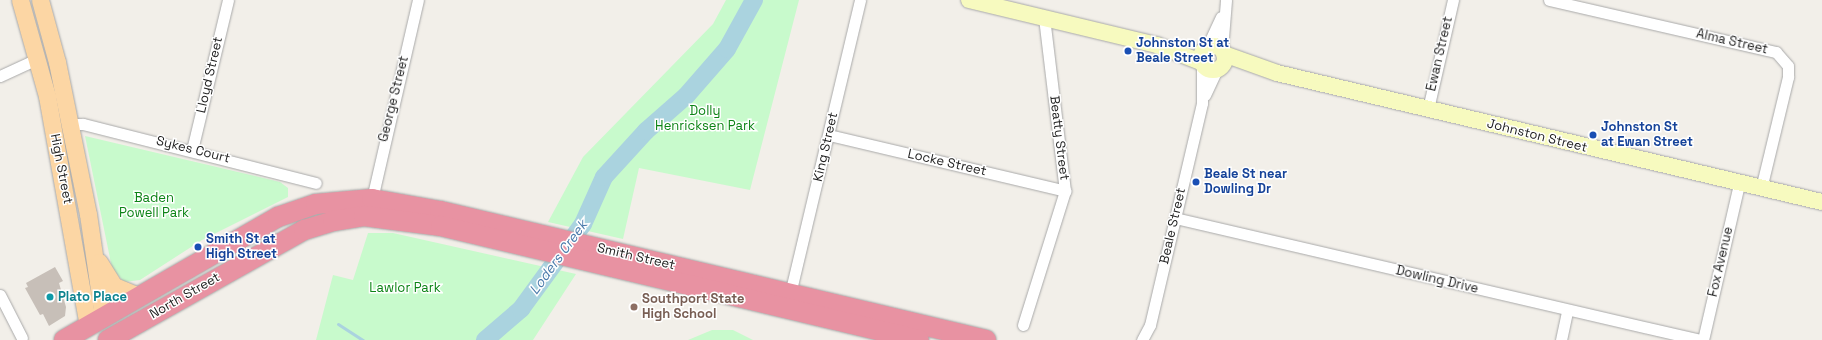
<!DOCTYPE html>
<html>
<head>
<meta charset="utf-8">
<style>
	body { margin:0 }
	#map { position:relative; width:1822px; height:340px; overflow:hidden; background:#f2efe9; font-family:"Space Grotesk",sans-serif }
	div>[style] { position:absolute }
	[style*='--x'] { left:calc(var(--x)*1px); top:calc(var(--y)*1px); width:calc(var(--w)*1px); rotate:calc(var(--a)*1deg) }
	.park>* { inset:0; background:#c8facc }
	.stream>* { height:3px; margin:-1.5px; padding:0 1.5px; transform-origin:1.5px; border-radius:1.5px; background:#aad3df }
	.river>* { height:18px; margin:-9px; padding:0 9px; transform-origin:9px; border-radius:9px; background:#aad3df }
	.building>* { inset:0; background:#c7bfb8 }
	.roads { filter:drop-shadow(0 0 1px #a9a9a9) drop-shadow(0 0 1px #a9a9a9) }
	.street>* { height:11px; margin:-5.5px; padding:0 5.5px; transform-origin:5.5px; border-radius:5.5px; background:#fff }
	.secondary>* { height:16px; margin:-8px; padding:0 8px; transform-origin:8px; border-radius:8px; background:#f7fabf }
	.secondary>.ring { margin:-8px; padding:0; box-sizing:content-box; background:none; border:16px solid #f7fabf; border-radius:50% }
	.primary>* { height:17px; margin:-8.5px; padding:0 8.5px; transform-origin:8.5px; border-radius:8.5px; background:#fcd6a4 }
	.highway>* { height:20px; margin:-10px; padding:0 10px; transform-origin:10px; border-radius:10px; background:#e892a2 }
	.dots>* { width:11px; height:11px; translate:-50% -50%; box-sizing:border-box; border:2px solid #fff; border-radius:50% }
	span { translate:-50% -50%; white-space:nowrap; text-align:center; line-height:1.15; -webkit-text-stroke:3px #fff; paint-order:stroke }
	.street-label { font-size:13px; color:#222 }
	.transit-label { font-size:13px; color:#164399; font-weight:700 }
	.left { translate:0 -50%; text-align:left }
	.park-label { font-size:13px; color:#0c8416 }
	.culture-label { font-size:13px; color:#0d838f; font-weight:700 }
	.education-label { font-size:13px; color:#785e54; font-weight:700 }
	.water-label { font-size:14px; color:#4a7aab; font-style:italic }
</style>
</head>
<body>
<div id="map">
	<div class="park">
		<i style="clip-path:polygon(726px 0,799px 0,750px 190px,639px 168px,623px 239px,548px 222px,583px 157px,713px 24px)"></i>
		<i style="clip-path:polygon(85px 136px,280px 182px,288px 188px,288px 197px,202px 240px,140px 280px,124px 282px,112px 268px)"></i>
		<i style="clip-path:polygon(368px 233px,393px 233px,576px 274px,533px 340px,316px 340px,333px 275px,353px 280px)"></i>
		<i style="clip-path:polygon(712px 330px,733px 330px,753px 340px,688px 340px)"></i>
	</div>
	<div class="stream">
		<i style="--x:338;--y:324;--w:30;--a:33"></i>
	</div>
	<div class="river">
		<i style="--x:485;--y:340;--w:48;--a:-40.7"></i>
		<i style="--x:521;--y:309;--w:105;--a:-53.9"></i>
		<i style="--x:583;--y:224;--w:51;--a:-65.9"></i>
		<i style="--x:604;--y:177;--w:62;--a:-47.6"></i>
		<i style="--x:646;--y:131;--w:53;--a:-41.2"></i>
		<i style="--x:686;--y:96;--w:62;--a:-48.9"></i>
		<i style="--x:727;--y:49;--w:56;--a:-61.1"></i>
	</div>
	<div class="building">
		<i style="clip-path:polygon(55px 267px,63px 281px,59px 283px,66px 307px,65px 316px,49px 326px,43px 314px,40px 315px,25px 288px,28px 287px,26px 283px)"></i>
	</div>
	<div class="roads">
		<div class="street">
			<i style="--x:1549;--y:0;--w:233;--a:12.9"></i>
			<i style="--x:1776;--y:52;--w:18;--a:49"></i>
			<i style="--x:1788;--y:66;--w:11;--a:90"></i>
			<i style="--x:1788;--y:77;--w:115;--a:103.6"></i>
			<i style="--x:1207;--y:47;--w:33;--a:-65"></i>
			<i style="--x:1222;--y:50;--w:50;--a:-85.4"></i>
			<i style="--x:0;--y:76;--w:43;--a:-24.8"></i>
			<i style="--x:1205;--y:95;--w:29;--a:-65"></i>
			<i style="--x:1428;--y:109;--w:112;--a:-77.1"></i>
			<i style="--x:69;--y:124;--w:14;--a:0"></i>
			<i style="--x:83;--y:124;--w:240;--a:14.2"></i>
			<i style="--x:829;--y:135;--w:243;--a:13.3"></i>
			<i style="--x:192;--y:150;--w:154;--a:-76.5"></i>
			<i style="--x:372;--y:199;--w:204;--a:-77"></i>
			<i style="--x:1175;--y:218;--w:539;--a:13.08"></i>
			<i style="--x:790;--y:294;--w:302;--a:-76.6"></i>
			<i style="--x:0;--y:295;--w:48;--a:62.9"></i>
			<i style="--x:1023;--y:325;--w:140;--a:-72.6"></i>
			<i style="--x:1065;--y:191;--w:174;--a:-96.9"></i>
			<i style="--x:1142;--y:340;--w:17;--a:-62"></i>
			<i style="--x:1150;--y:325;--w:228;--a:-76.8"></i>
			<i style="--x:1202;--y:103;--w:39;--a:-90"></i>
			<i style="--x:1561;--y:340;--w:30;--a:-78"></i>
			<i style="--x:1703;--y:340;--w:160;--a:-77"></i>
		</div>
		<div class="secondary">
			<i style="--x:969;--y:0;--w:193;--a:13.5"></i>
			<i style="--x:1157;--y:45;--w:47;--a:21.1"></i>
			<i class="ring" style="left:1201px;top:46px;width:8px;height:8px"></i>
			<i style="--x:1224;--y:54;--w:56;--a:19.7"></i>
			<i style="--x:1277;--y:73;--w:560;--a:13.32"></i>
		</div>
		<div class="primary">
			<i style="--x:20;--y:0;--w:100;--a:74.3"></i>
			<i style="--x:47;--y:96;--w:234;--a:79.9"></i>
			<i style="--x:40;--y:0;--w:64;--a:74.7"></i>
			<i style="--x:57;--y:62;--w:155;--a:78.5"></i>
			<i style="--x:88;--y:214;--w:104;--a:81.7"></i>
			<i style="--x:99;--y:262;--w:28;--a:58"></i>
			<i style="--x:114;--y:286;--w:27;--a:22"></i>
		</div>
		<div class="highway">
			<i style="--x:64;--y:340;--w:247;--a:-29.9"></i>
			<i style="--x:278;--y:217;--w:40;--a:-18.9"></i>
			<i style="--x:316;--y:204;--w:56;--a:-5.1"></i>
			<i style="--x:372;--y:199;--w:69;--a:10"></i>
			<i style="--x:440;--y:211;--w:561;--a:13.29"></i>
			<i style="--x:108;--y:340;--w:225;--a:-29.3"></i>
			<i style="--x:304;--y:230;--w:30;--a:-17"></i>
			<i style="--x:333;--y:221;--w:31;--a:-9"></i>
			<i style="--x:364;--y:216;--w:78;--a:7.4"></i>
			<i style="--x:441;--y:226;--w:491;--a:13.4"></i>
		</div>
	</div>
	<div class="dots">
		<i style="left:1128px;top:51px;background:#1a4fb4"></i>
		<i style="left:1593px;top:135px;background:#1a4fb4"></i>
		<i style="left:1196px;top:182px;background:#1a4fb4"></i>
		<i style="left:198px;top:247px;background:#1a4fb4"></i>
		<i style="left:50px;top:297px;background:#0f9aa8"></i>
		<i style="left:634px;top:307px;background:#8d6e63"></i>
	</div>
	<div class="street-label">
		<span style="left:1732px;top:42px;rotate:13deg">Alma Street</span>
		<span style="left:1440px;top:54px;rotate:-77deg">Ewan Street</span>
		<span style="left:210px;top:75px;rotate:-77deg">Lloyd Street</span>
		<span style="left:394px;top:99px;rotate:-76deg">George Street</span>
		<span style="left:1537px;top:136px;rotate:14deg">Johnston Street</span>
		<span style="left:1059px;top:138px;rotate:83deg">Beatty Street</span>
		<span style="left:826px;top:147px;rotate:-77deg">King Street</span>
		<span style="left:193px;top:150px;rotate:14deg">Sykes Court</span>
		<span style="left:947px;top:163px;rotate:13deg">Locke Street</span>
		<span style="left:61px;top:169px;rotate:79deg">High Street</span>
		<span style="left:1173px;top:226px;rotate:-77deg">Beale Street</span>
		<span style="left:636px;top:257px;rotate:13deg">Smith Street</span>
		<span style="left:1721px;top:262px;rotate:-77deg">Fox Avenue</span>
		<span style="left:1437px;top:280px;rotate:13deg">Dowling Drive</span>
		<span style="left:185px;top:296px;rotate:-30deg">North Street</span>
	</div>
	<div class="transit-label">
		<span class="left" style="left:1136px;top:51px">Johnston St at<br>Beale Street</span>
		<span class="left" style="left:1601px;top:135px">Johnston St<br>at Ewan Street</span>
		<span class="left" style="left:1204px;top:182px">Beale St near<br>Dowling Dr</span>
		<span class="left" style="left:206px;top:247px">Smith St at<br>High Street</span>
	</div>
	<div class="park-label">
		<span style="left:705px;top:119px">Dolly<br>Henricksen Park</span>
		<span style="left:154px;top:206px">Baden<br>Powell Park</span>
		<span style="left:405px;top:288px">Lawlor Park</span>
	</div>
	<div class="culture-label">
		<span class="left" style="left:58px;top:297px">Plato Place</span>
	</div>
	<div class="education-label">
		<span class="left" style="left:642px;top:307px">Southport State<br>High School</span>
	</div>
	<div class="water-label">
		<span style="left:558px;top:257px;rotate:-54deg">Loders Creek</span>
	</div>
</div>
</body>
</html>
